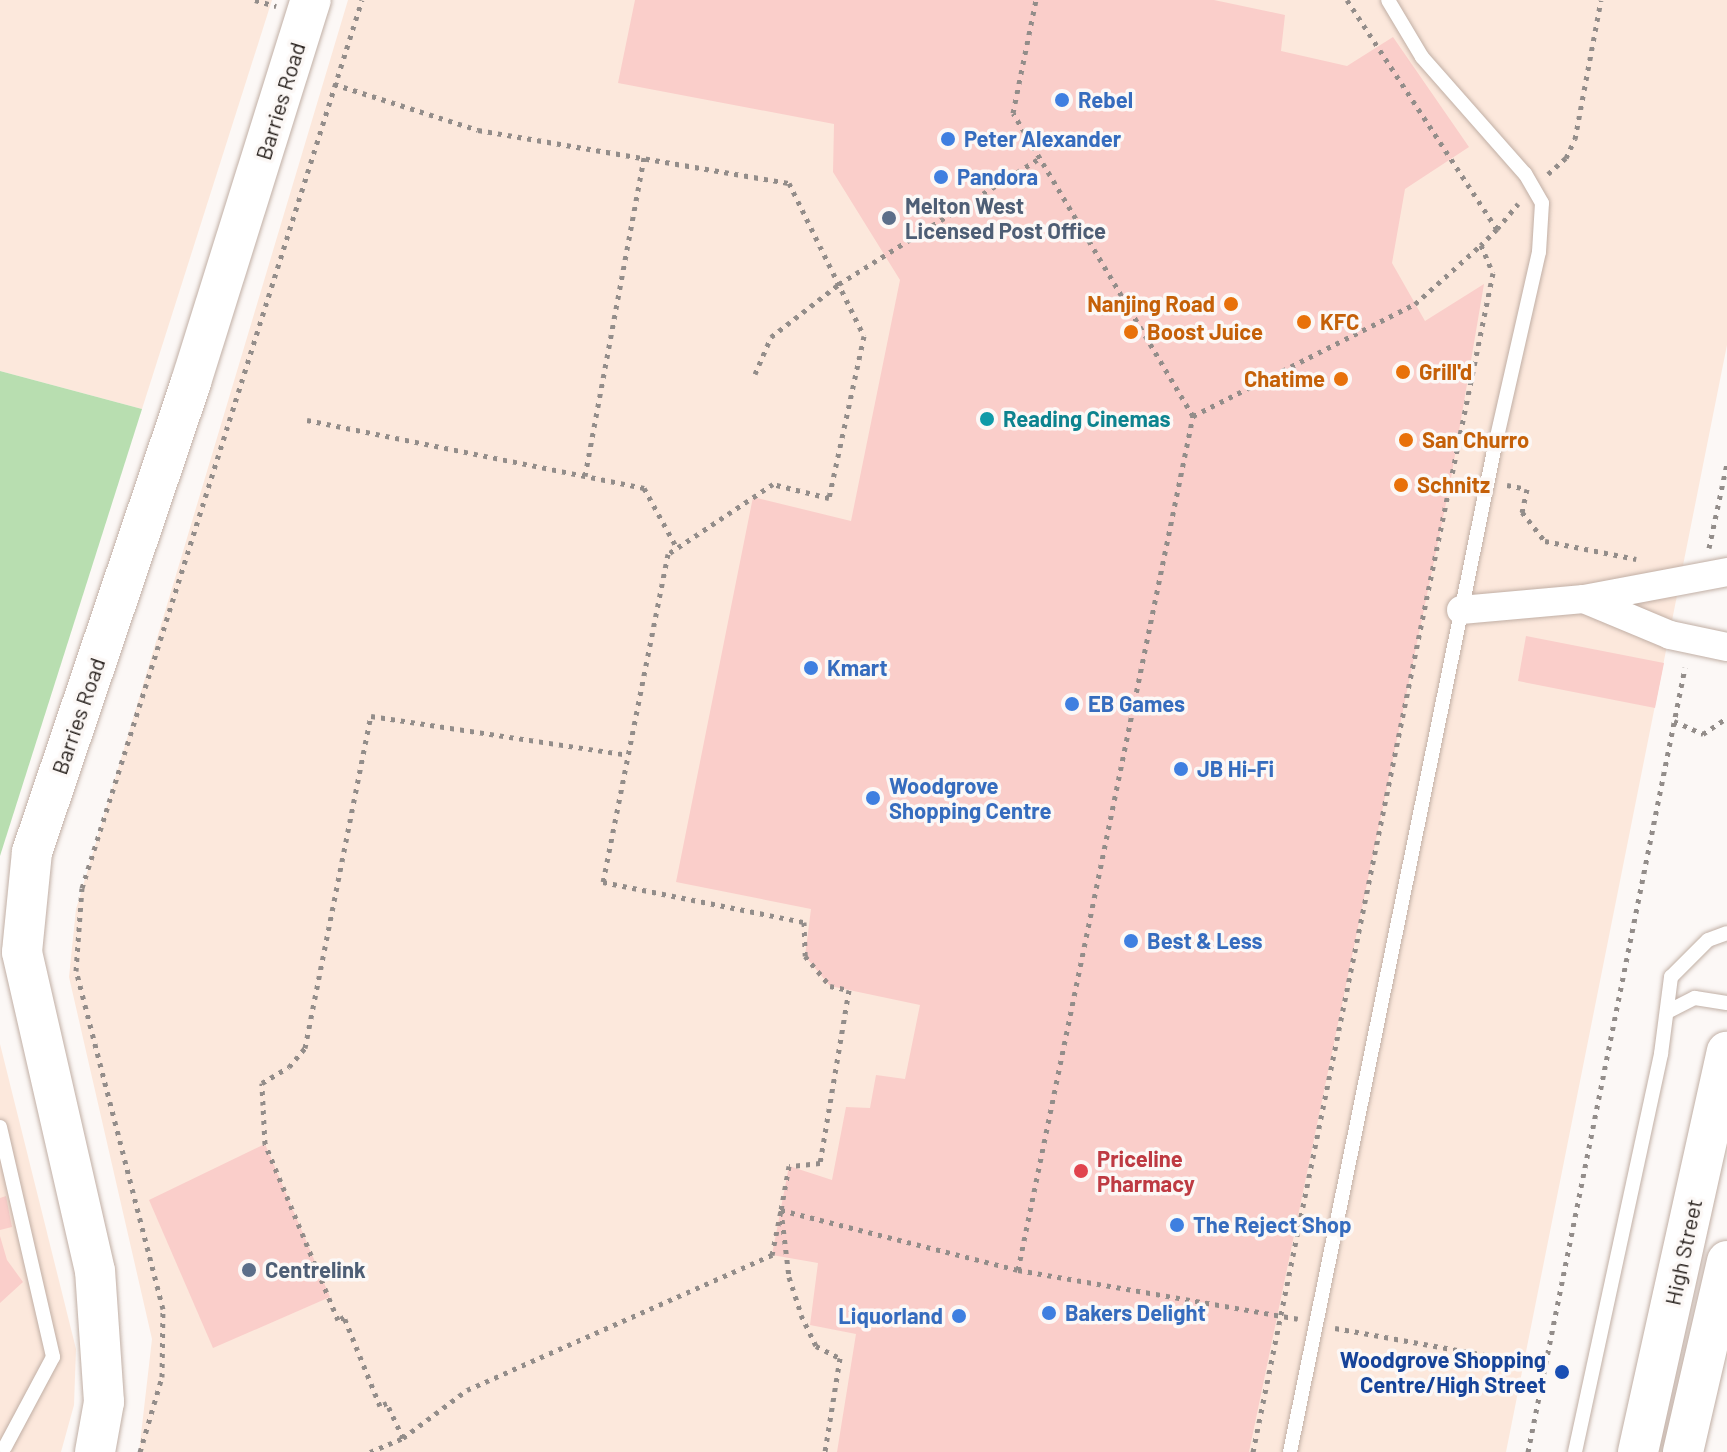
<!DOCTYPE html>
<html>
<head>
<meta charset="utf-8">
<style>
	body { margin:0 }
	#map { position:relative; width:1727px; height:1452px; overflow:hidden; background:#fcf8f6; font-family:Barlow,sans-serif }
	div>[style] { position:absolute }
	[style*='--x'] { left:calc(var(--x)*1px); top:calc(var(--y)*1px); width:calc(var(--w)*1px); rotate:calc(var(--a)*1deg) }
	.built>* { inset:0; background:#fce8dc }
	.green>* { inset:0; background:#b8deb0 }
	.building>* { inset:0; background:#faceca }
	.path>* { height:5px; margin-top:-2.5px; transform-origin:0; background:repeating-linear-gradient(90deg,#938d8a 0 4px,transparent 0 10px) }
	.roads { filter:drop-shadow(0 0 2px #c1afa5) drop-shadow(0 0 2px #c1afa5) }
	.lane>* { height:14px; margin:-7px; padding:0 7px; transform-origin:7px; border-radius:7px; background:#fff }
	.street>* { height:28px; margin:-14px; padding:0 14px; transform-origin:14px; border-radius:14px; background:#fff }
	.secondary>* { height:40px; margin:-20px; padding:0 20px; transform-origin:20px; border-radius:20px; background:#fff }
	.dots>* { width:22px; height:22px; translate:-50% -50%; box-sizing:border-box; border:4px solid #fcf8f6; border-radius:50% }
	span { translate:-50% -50%; white-space:nowrap; text-align:center; line-height:1.15; -webkit-text-stroke:7px #fcf8f6; paint-order:stroke }
	.shop-label { font-size:22px; color:#366cbe; font-weight:700 }
	.left { translate:0 -50%; text-align:left }
	.right { translate:-100% -50%; text-align:right }
	.street-label { font-size:22px; color:#27201c }
	.service-label { font-size:22px; color:#4e5e75; font-weight:700 }
	.food-label { font-size:22px; color:#c56008; font-weight:700 }
	.culture-label { font-size:22px; color:#0d838f; font-weight:700 }
	.health-label { font-size:22px; color:#be3a42; font-weight:700 }
	.transit-label { font-size:22px; color:#164399; font-weight:700 }
</style>
</head>
<body>
<div id="map">
	<div class="built">
		<i style="clip-path:polygon(0 0,272px 0,142px 409px,0 371px)"></i>
		<i style="clip-path:polygon(348px 0,1727px 0,1727px 345px,1506px 1452px,139px 1452px,152px 1339px,69px 977px,76px 909px)"></i>
		<i style="clip-path:polygon(0 1044px,76px 1349px,74px 1405px,61px 1452px,0 1452px)"></i>
	</div>
	<div class="green">
		<i style="clip-path:polygon(0 371px,142px 409px,0 856px)"></i>
	</div>
	<div class="building">
		<i style="clip-path:polygon(635px 0,1214px 0,1285px 15px,1281px 51px,1347px 66px,1393px 37px,1469px 147px,1405px 189px,1392px 263px,1425px 321px,1484px 284px,1450px 484px,1249px 1452px,837px 1452px,856px 1334px,810px 1325px,818px 1263px,772px 1255px,789px 1166px,832px 1180px,846px 1107px,870px 1108px,876px 1075px,905px 1079px,920px 1005px,830px 986px,805px 956px,811px 909px,676px 882px,753px 497px,851px 521px,900px 280px,833px 172px,834px 124px,618px 83px)"></i>
		<i style="clip-path:polygon(1526px 636px,1664px 663px,1655px 708px,1518px 681px)"></i>
		<i style="clip-path:polygon(265px 1144px,330px 1297px,213px 1348px,149px 1200px)"></i>
		<i style="clip-path:polygon(6px 1196px,12px 1227px,0 1230px,0 1198px)"></i>
		<i style="clip-path:polygon(0 1236px,7px 1260px,23px 1282px,0 1303px)"></i>
	</div>
	<div class="path">
		<i style="--x:255;--y:0;--w:22;--a:16"></i>
		<i style="--x:1347;--y:0;--w:274;--a:56.8"></i>
		<i style="--x:1497;--y:229;--w:23;--a:135"></i>
		<i style="--x:334;--y:84;--w:151;--a:17.7"></i>
		<i style="--x:478;--y:130;--w:315;--a:9.7"></i>
		<i style="--x:789;--y:183;--w:170;--a:63.9"></i>
		<i style="--x:864;--y:336;--w:166;--a:102.2"></i>
		<i style="--x:829;--y:498;--w:58;--a:-166"></i>
		<i style="--x:773;--y:484;--w:126;--a:146.3"></i>
		<i style="--x:668;--y:554;--w:334;--a:101.2"></i>
		<i style="--x:603;--y:882;--w:205;--a:11.3"></i>
		<i style="--x:804;--y:922;--w:34;--a:88"></i>
		<i style="--x:805;--y:956;--w:39;--a:50"></i>
		<i style="--x:830;--y:986;--w:19;--a:12"></i>
		<i style="--x:849;--y:990;--w:175;--a:99.5"></i>
		<i style="--x:820;--y:1163;--w:31;--a:174"></i>
		<i style="--x:789;--y:1166;--w:45;--a:100.3"></i>
		<i style="--x:781;--y:1210;--w:67;--a:83.2"></i>
		<i style="--x:789;--y:1277;--w:40;--a:72"></i>
		<i style="--x:801;--y:1315;--w:34;--a:64"></i>
		<i style="--x:816;--y:1346;--w:27;--a:27"></i>
		<i style="--x:840;--y:1358;--w:95;--a:99.1"></i>
		<i style="--x:1548;--y:174;--w:24;--a:-42"></i>
		<i style="--x:1566;--y:158;--w:21;--a:-65"></i>
		<i style="--x:1575;--y:139;--w:141;--a:-79.4"></i>
		<i style="--x:1497;--y:229;--w:33;--a:-50"></i>
		<i style="--x:755;--y:374;--w:40;--a:-66.6"></i>
		<i style="--x:771;--y:337;--w:86;--a:-37.9"></i>
		<i style="--x:839;--y:284;--w:237;--a:-32.1"></i>
		<i style="--x:1193;--y:416;--w:249;--a:-26.8"></i>
		<i style="--x:1415;--y:304;--w:89;--a:-41.8"></i>
		<i style="--x:1481;--y:245;--w:30;--a:67"></i>
		<i style="--x:1493;--y:273;--w:215;--a:101.5"></i>
		<i style="--x:1450;--y:484;--w:15;--a:-4"></i>
		<i style="--x:307;--y:420;--w:344;--a:11.4"></i>
		<i style="--x:644;--y:488;--w:68;--a:61.2"></i>
		<i style="--x:585;--y:476;--w:324;--a:-79.5"></i>
		<i style="--x:1507;--y:485;--w:20;--a:11"></i>
		<i style="--x:1527;--y:489;--w:24;--a:102"></i>
		<i style="--x:1522;--y:512;--w:37;--a:52"></i>
		<i style="--x:1545;--y:541;--w:93;--a:11.2"></i>
		<i style="--x:1709;--y:548;--w:87;--a:-78"></i>
		<i style="--x:1674;--y:721;--w:32;--a:24"></i>
		<i style="--x:1703;--y:734;--w:29;--a:-34"></i>
		<i style="--x:1018;--y:1270;--w:284;--a:9.9"></i>
		<i style="--x:1335;--y:1328;--w:214;--a:10.2"></i>
		<i style="--x:403;--y:1438;--w:38;--a:-115"></i>
		<i style="--x:387;--y:1403;--w:8;--a:157"></i>
		<i style="--x:380;--y:1406;--w:96;--a:-112"></i>
		<i style="--x:344;--y:1317;--w:7;--a:153"></i>
		<i style="--x:338;--y:1320;--w:191;--a:-112.5"></i>
		<i style="--x:265;--y:1144;--w:39;--a:-93"></i>
		<i style="--x:263;--y:1105;--w:22;--a:-93"></i>
		<i style="--x:262;--y:1083;--w:31;--a:-31"></i>
		<i style="--x:289;--y:1067;--w:25;--a:-50"></i>
		<i style="--x:305;--y:1048;--w:338;--a:-78.8"></i>
		<i style="--x:371;--y:716;--w:260;--a:8.6"></i>
		<i style="--x:140;--y:1452;--w:78;--a:-73.7"></i>
		<i style="--x:162;--y:1377;--w:68;--a:-89.2"></i>
		<i style="--x:163;--y:1309;--w:349;--a:-104.4"></i>
		<i style="--x:76;--y:971;--w:83;--a:-85.9"></i>
		<i style="--x:82;--y:888;--w:931;--a:-72.5"></i>
		<i style="--x:370;--y:1452;--w:36;--a:-23"></i>
		<i style="--x:403;--y:1438;--w:80;--a:-36.9"></i>
		<i style="--x:467;--y:1390;--w:334;--a:-23.9"></i>
		<i style="--x:772;--y:1255;--w:46;--a:-78.7"></i>
		<i style="--x:781;--y:1210;--w:244;--a:14.2"></i>
		<i style="--x:1018;--y:1270;--w:872;--a:-78.42"></i>
		<i style="--x:1193;--y:416;--w:352;--a:-120.7"></i>
		<i style="--x:1013;--y:113;--w:115;--a:-78.5"></i>
		<i style="--x:1253;--y:1452;--w:988;--a:-78.5"></i>
		<i style="--x:1528;--y:1452;--w:800;--a:-78.68"></i>
	</div>
	<div class="roads">
		<div class="lane">
			<i style="--x:1669;--y:1011;--w:29;--a:-27"></i>
			<i style="--x:1695;--y:998;--w:32;--a:9"></i>
			<i style="--x:0;--y:1127;--w:236;--a:77"></i>
			<i style="--x:53;--y:1357;--w:102;--a:118.1"></i>
			<i style="--x:1290;--y:1452;--w:1023;--a:-78.49"></i>
			<i style="--x:1494;--y:450;--w:203;--a:-77.2"></i>
			<i style="--x:1539;--y:252;--w:49;--a:-86.5"></i>
			<i style="--x:1542;--y:203;--w:34;--a:-120"></i>
			<i style="--x:1525;--y:174;--w:156;--a:-131.4"></i>
			<i style="--x:1422;--y:57;--w:66;--a:-120.8"></i>
			<i style="--x:1575;--y:1452;--w:407;--a:-77.8"></i>
			<i style="--x:1661;--y:1054;--w:78;--a:-82.6"></i>
			<i style="--x:1671;--y:977;--w:52;--a:-45"></i>
			<i style="--x:1708;--y:940;--w:20;--a:-20"></i>
		</div>
		<div class="street">
			<i style="--x:1584;--y:599;--w:93;--a:22.7"></i>
			<i style="--x:1670;--y:635;--w:58;--a:11.9"></i>
			<i style="--x:1461;--y:610;--w:123;--a:-5.1"></i>
			<i style="--x:1584;--y:599;--w:146;--a:-10.7"></i>
		</div>
		<div class="secondary">
			<i style="--x:95;--y:1452;--w:51;--a:-79.8"></i>
			<i style="--x:104;--y:1402;--w:131;--a:-93.9"></i>
			<i style="--x:95;--y:1271;--w:327;--a:-102.9"></i>
			<i style="--x:22;--y:952;--w:100;--a:-84.3"></i>
			<i style="--x:32;--y:852;--w:496;--a:-71.3"></i>
			<i style="--x:191;--y:382;--w:400;--a:-72.6"></i>
			<i style="--x:1638;--y:1452;--w:410;--a:-77.5"></i>
			<i style="--x:1683;--y:1452;--w:196;--a:-77"></i>
		</div>
	</div>
	<div class="dots">
		<i style="left:1062px;top:100px;background:#3f7fe0"></i>
		<i style="left:948px;top:139px;background:#3f7fe0"></i>
		<i style="left:941px;top:177px;background:#3f7fe0"></i>
		<i style="left:889px;top:218px;background:#5c6f8a"></i>
		<i style="left:1231px;top:304px;background:#e8710a"></i>
		<i style="left:1304px;top:322px;background:#e8710a"></i>
		<i style="left:1131px;top:332px;background:#e8710a"></i>
		<i style="left:1403px;top:372px;background:#e8710a"></i>
		<i style="left:1341px;top:379px;background:#e8710a"></i>
		<i style="left:987px;top:419px;background:#0f9aa8"></i>
		<i style="left:1406px;top:440px;background:#e8710a"></i>
		<i style="left:1401px;top:485px;background:#e8710a"></i>
		<i style="left:811px;top:668px;background:#3f7fe0"></i>
		<i style="left:1072px;top:704px;background:#3f7fe0"></i>
		<i style="left:1181px;top:769px;background:#3f7fe0"></i>
		<i style="left:873px;top:798px;background:#3f7fe0"></i>
		<i style="left:1131px;top:941px;background:#3f7fe0"></i>
		<i style="left:1081px;top:1171px;background:#e0444e"></i>
		<i style="left:1177px;top:1225px;background:#3f7fe0"></i>
		<i style="left:249px;top:1270px;background:#5c6f8a"></i>
		<i style="left:1049px;top:1313px;background:#3f7fe0"></i>
		<i style="left:959px;top:1316px;background:#3f7fe0"></i>
		<i style="left:1562px;top:1372px;background:#1a4fb4"></i>
	</div>
	<div class="shop-label">
		<span class="left" style="left:1078px;top:100px">Rebel</span>
		<span class="left" style="left:964px;top:139px">Peter Alexander</span>
		<span class="left" style="left:957px;top:177px">Pandora</span>
		<span class="left" style="left:827px;top:668px">Kmart</span>
		<span class="left" style="left:1088px;top:704px">EB Games</span>
		<span class="left" style="left:1197px;top:769px">JB Hi-Fi</span>
		<span class="left" style="left:889px;top:798px">Woodgrove<br>Shopping Centre</span>
		<span class="left" style="left:1147px;top:941px">Best &amp; Less</span>
		<span class="left" style="left:1193px;top:1225px">The Reject Shop</span>
		<span class="left" style="left:1065px;top:1313px">Bakers Delight</span>
		<span class="right" style="left:943px;top:1316px">Liquorland</span>
	</div>
	<div class="street-label">
		<span style="left:280px;top:101px;rotate:-73deg">Barries Road</span>
		<span style="left:78px;top:716px;rotate:-71deg">Barries Road</span>
		<span style="left:1683px;top:1252px;rotate:-78deg">High Street</span>
	</div>
	<div class="service-label">
		<span class="left" style="left:905px;top:218px">Melton West<br>Licensed Post Office</span>
		<span class="left" style="left:265px;top:1270px">Centrelink</span>
	</div>
	<div class="food-label">
		<span class="right" style="left:1215px;top:304px">Nanjing Road</span>
		<span class="left" style="left:1320px;top:322px">KFC</span>
		<span class="left" style="left:1147px;top:332px">Boost Juice</span>
		<span class="left" style="left:1419px;top:372px">Grill'd</span>
		<span class="right" style="left:1325px;top:379px">Chatime</span>
		<span class="left" style="left:1422px;top:440px">San Churro</span>
		<span class="left" style="left:1417px;top:485px">Schnitz</span>
	</div>
	<div class="culture-label">
		<span class="left" style="left:1003px;top:419px">Reading Cinemas</span>
	</div>
	<div class="health-label">
		<span class="left" style="left:1097px;top:1171px">Priceline<br>Pharmacy</span>
	</div>
	<div class="transit-label">
		<span class="right" style="left:1546px;top:1372px">Woodgrove Shopping<br>Centre/High Street</span>
	</div>
</div>
</body>
</html>
